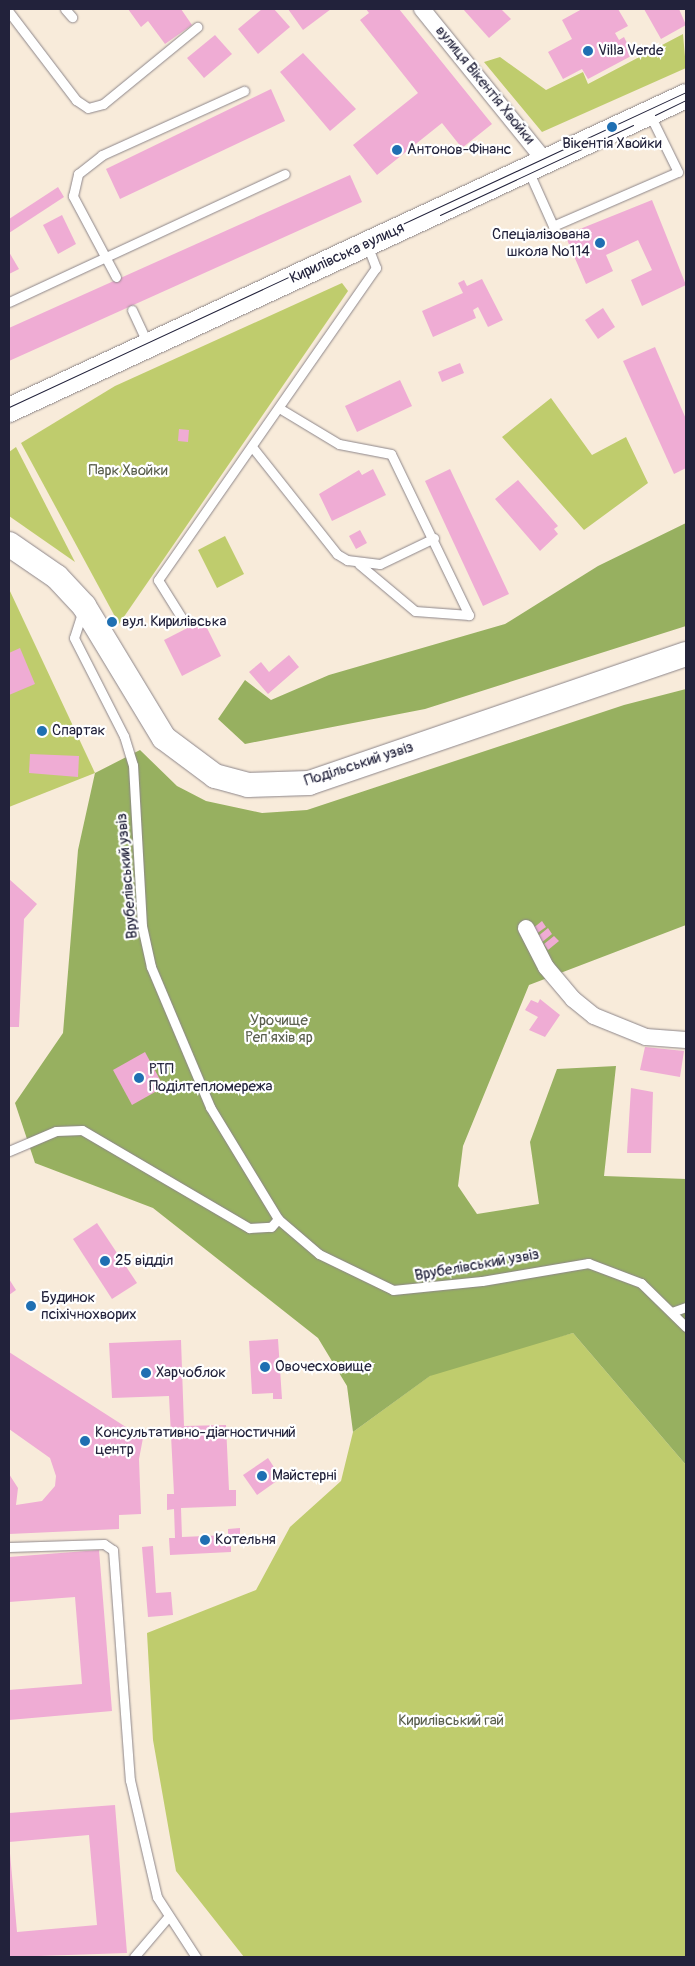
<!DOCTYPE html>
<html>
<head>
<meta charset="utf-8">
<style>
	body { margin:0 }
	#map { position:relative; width:695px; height:1966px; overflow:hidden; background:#f8ebda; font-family:Pangolin,sans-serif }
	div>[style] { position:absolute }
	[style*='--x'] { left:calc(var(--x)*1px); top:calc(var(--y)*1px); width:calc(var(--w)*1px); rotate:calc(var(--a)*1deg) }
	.green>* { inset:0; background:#bfcc6d }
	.forest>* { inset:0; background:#97b060 }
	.building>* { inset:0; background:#efacd4 }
	.roads { filter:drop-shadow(0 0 1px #8d868a) drop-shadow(0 0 1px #8d868a) }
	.lane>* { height:9px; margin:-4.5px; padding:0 4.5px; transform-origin:4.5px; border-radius:4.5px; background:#fff }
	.street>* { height:16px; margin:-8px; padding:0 8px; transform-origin:8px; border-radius:8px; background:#fff }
	.secondary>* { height:24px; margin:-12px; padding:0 12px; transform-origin:12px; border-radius:12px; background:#fff }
	.tram>* { height:1px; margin:-0.5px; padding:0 0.5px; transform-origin:0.5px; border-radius:0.5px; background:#22223b }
	.dots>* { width:14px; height:14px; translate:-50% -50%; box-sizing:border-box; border:2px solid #fff; border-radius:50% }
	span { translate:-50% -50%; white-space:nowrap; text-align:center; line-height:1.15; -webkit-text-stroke:4.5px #fff; paint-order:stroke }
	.poi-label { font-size:15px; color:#22223b }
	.left { translate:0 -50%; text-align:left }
	.right { translate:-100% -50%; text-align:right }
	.street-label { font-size:15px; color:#22223b }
	.park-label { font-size:15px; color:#595e4c }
	.frame { position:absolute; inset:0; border:10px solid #22223b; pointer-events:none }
</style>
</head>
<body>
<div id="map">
	<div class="green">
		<i style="clip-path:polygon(683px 34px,686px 68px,542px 132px,484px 62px,500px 57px,546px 90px,583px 72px,588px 84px)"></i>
		<i style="clip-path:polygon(342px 283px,348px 291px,119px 624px,21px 443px,115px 386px)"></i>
		<i style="clip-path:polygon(551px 398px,592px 455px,626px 437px,648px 483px,584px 530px,502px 437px)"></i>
		<i style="clip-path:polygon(16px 447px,75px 562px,9px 516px,9px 452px)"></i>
		<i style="clip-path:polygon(225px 536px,244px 574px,217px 588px,198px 550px)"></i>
		<i style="clip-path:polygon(9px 589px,95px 773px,9px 807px)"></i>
		<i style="clip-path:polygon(573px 1333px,686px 1465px,686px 1957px,244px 1957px,176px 1871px,153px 1740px,147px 1633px,256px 1590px,290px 1527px,341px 1481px,353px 1432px,442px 1367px)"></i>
	</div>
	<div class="forest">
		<i style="clip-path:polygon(686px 523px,686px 626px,425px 709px,245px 744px,218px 719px,245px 680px,271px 700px,329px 675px,505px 624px,598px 566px)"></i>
		<i style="clip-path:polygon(686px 689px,686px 925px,529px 985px,463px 1146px,458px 1186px,477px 1214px,539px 1204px,530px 1142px,557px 1069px,616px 1066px,604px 1176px,686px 1179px,686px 1465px,573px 1333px,430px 1376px,353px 1432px,347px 1386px,318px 1338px,153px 1208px,35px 1163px,15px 1103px,63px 1033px,78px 850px,95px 773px,140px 750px,177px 786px,206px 801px,262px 813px,307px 810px,624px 705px)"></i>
	</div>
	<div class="building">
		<i style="clip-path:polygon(128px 9px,181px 9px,192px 25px,165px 44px,148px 21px,141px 27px)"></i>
		<i style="clip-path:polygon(262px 9px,274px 9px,290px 27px,258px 54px,238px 29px)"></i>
		<i style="clip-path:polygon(288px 9px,331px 9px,303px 30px)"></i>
		<i style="clip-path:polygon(366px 9px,399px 9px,492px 124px,462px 148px,442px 123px,377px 175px,353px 145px,418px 93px,360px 20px,369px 13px)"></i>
		<i style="clip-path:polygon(463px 9px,501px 9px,511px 19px,489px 38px)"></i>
		<i style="clip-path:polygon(582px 9px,618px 9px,628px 26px,615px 33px,619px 40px,624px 37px,633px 55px,588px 79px,582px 69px,563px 79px,548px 52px,572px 39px,562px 20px)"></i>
		<i style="clip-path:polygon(644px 9px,679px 9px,686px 25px,661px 39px)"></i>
		<i style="clip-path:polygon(215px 35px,232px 54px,204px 78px,187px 58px)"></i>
		<i style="clip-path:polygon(303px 53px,356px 109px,330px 131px,280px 72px)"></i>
		<i style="clip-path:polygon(271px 89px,285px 121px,120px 199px,106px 169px)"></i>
		<i style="clip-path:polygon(350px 175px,362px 202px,9px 361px,9px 328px)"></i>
		<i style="clip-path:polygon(58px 187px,64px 197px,9px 233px,9px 219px)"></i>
		<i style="clip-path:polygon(652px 200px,686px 285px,642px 306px,631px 280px,652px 270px,638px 240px,606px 255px,613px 271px,586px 284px,565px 235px)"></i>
		<i style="clip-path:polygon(62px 215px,76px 244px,58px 254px,43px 225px)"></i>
		<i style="clip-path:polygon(9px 252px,19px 269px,9px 274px)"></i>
		<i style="clip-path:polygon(482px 279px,503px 320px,488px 327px,478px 307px,473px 310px,476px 318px,433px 337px,422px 311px,463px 293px,458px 283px,464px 280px,467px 286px)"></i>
		<i style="clip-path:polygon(603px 308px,615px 327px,598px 339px,585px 320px)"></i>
		<i style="clip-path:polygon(655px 347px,686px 419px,686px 468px,674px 474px,623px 361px)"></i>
		<i style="clip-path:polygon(460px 363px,464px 373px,442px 382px,438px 372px)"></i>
		<i style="clip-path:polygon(400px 380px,412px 406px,357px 432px,345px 406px)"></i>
		<i style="clip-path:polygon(179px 429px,189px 430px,188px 442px,178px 441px)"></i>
		<i style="clip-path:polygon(373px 469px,386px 495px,332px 521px,319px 494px,359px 470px,362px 475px)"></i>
		<i style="clip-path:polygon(450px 469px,509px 594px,483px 606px,425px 481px)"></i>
		<i style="clip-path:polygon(518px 480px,558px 526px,554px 529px,558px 534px,540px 551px,495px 499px)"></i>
		<i style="clip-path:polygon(360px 530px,367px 543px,356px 549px,349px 536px)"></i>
		<i style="clip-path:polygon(203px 620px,221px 656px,182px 676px,164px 640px)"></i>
		<i style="clip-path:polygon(20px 648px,35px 684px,9px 695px,9px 653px)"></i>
		<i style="clip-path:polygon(289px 655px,299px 667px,268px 694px,249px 672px,261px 662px,269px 672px)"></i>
		<i style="clip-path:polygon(30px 754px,79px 756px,78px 777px,29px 773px)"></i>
		<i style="clip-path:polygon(9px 879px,37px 904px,24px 919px,19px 1027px,9px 1027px)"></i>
		<i style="clip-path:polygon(542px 921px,546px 927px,536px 934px,532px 929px)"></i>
		<i style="clip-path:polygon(548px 928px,552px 934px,541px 943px,537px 937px)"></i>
		<i style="clip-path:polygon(554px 936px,559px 941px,548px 950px,544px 944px)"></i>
		<i style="clip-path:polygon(540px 999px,560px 1015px,545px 1037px,529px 1030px,538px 1017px,525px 1010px,531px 1000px,538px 1003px)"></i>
		<i style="clip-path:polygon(645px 1047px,684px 1051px,680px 1077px,640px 1070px)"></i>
		<i style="clip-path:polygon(145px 1052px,164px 1087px,132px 1105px,113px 1070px)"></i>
		<i style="clip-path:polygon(631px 1088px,653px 1092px,651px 1153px,627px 1153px)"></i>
		<i style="clip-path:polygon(97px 1223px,137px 1283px,112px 1299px,73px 1239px)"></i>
		<i style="clip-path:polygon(9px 1279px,16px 1290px,9px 1295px)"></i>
		<i style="clip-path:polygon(278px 1339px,282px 1399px,273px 1399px,273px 1393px,252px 1394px,249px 1341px)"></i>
		<i style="clip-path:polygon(181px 1340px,184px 1426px,226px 1425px,229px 1490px,236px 1490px,236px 1506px,181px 1508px,182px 1537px,228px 1535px,228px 1529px,240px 1528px,240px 1542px,231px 1543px,231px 1552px,170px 1555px,169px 1538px,175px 1538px,174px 1509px,167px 1510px,167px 1494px,174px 1494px,169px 1396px,112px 1398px,109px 1343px)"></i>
		<i style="clip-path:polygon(9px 1352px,143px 1438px,139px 1459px,141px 1514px,119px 1515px,119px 1529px,9px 1534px,9px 1474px,18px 1488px,16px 1505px,42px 1501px,55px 1486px,56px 1476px,50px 1458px,9px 1429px)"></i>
		<i style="clip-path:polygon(268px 1458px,281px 1478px,257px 1495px,243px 1475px)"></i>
		<i style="clip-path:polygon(153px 1546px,156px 1593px,171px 1592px,173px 1615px,148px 1617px,142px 1547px)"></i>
		<i style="clip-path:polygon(99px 1550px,112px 1711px,9px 1720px,9px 1690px,82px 1684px,75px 1597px,9px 1602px,9px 1557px)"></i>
		<i style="clip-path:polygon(115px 1805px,127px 1953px,9px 1957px,9px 1842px,17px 1932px,97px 1925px,89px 1835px,9px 1842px,9px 1813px)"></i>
	</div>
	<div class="roads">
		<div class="lane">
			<i style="--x:65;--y:9;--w:11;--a:49"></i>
			<i style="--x:9;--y:12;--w:111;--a:52.7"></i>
			<i style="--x:76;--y:100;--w:14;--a:34"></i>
			<i style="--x:88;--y:108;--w:16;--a:-15"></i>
			<i style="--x:103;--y:104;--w:122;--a:-39.3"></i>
			<i style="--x:528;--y:170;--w:61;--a:65.9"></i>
			<i style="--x:553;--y:226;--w:136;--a:-23.4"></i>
			<i style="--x:678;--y:172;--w:64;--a:-116.2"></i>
			<i style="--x:116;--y:277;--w:92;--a:-118"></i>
			<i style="--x:73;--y:196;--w:23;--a:-77"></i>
			<i style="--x:78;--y:174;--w:31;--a:-38"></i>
			<i style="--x:102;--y:155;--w:156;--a:-24.3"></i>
			<i style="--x:9;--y:302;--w:304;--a:-24.9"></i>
			<i style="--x:132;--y:310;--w:38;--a:65"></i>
			<i style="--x:279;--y:408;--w:70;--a:31"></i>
			<i style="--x:339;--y:444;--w:53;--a:10.9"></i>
			<i style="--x:391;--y:454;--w:179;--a:64.2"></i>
			<i style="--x:469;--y:615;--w:54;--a:-175.8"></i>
			<i style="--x:415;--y:611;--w:73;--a:-140"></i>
			<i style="--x:253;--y:448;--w:135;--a:51.6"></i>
			<i style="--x:337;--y:554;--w:12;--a:31"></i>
			<i style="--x:347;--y:560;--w:33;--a:7"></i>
			<i style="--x:380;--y:564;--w:60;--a:-25.7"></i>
			<i style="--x:83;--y:610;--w:29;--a:108"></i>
			<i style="--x:74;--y:638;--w:110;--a:63"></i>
			<i style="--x:124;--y:736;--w:30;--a:73"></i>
			<i style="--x:133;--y:765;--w:161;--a:86.8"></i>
			<i style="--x:142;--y:926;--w:42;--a:77.6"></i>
			<i style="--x:151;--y:967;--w:152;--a:67.1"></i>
			<i style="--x:210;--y:1107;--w:131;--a:58.7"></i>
			<i style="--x:278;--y:1219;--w:54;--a:40.5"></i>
			<i style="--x:319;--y:1254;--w:82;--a:25.9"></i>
			<i style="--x:393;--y:1290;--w:89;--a:-5.8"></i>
			<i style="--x:482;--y:1281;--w:108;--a:-9.6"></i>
			<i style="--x:588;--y:1263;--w:57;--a:20.7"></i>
			<i style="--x:641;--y:1283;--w:63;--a:44.4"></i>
			<i style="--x:183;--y:620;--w:47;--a:-122"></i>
			<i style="--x:158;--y:580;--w:381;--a:-55.1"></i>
			<i style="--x:376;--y:268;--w:25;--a:-111"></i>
			<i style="--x:9;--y:1151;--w:51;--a:-23.1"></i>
			<i style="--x:56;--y:1131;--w:26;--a:-2"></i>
			<i style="--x:82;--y:1130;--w:194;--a:30.4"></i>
			<i style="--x:249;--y:1228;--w:22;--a:-3"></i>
			<i style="--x:271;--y:1227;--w:11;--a:-49"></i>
			<i style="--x:672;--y:1312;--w:15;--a:-20"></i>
			<i style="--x:9;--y:1547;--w:95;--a:-1.8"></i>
			<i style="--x:104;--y:1544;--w:11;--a:34"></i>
			<i style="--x:113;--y:1550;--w:231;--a:85.8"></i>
			<i style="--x:130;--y:1780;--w:120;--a:77"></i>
			<i style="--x:157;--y:1897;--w:72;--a:57"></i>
			<i style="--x:134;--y:1957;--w:52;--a:-49.6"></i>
		</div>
		<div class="street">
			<i style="--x:422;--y:9;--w:197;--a:51"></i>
			<i style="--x:526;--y:928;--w:44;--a:62.9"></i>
			<i style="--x:546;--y:967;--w:42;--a:49.8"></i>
			<i style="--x:573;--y:999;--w:27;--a:39"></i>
			<i style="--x:594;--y:1016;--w:56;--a:22"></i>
			<i style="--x:646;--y:1037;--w:40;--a:4.3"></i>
		</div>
		<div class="secondary">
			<i style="--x:9;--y:410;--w:746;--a:-24.88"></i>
			<i style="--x:9;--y:544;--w:58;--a:34.5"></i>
			<i style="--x:57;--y:577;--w:40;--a:47"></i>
			<i style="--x:84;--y:606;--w:154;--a:58.8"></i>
			<i style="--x:164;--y:738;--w:64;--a:36.7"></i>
			<i style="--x:215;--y:776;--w:34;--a:15"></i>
			<i style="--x:248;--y:785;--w:61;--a:-1.9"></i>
			<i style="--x:309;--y:783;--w:398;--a:-18.9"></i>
		</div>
	</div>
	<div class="tram">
		<i style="--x:655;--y:115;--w:34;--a:-26"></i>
		<i style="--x:440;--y:215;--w:213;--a:-25"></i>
		<i style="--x:9;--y:407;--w:747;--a:-24.95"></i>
	</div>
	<div class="dots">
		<i style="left:588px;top:51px;background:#1f6fb2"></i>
		<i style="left:612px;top:127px;background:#1f6fb2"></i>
		<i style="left:397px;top:150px;background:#1f6fb2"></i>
		<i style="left:600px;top:243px;background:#1f6fb2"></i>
		<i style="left:112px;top:622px;background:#1f6fb2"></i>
		<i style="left:42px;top:731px;background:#1f6fb2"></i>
		<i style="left:139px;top:1078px;background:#1f6fb2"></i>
		<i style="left:105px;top:1261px;background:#1f6fb2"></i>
		<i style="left:31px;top:1306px;background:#1f6fb2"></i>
		<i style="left:265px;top:1367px;background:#1f6fb2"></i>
		<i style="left:146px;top:1373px;background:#1f6fb2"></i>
		<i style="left:85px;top:1441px;background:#1f6fb2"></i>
		<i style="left:262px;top:1476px;background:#1f6fb2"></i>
		<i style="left:205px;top:1540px;background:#1f6fb2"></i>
	</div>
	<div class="poi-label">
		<span class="left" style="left:598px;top:51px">Villa Verde</span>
		<span style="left:612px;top:144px">Вікентія Хвойки</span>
		<span class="left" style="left:407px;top:150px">Антонов-Фінанс</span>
		<span class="right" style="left:590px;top:243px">Спеціалізована<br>школа №114</span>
		<span class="left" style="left:122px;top:622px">вул. Кирилівська</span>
		<span class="left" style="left:52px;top:731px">Спартак</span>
		<span class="left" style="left:149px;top:1078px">РТП<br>Поділтепломережа</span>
		<span class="left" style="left:115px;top:1261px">25 відділ</span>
		<span class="left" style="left:41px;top:1306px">Будинок<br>псіхічнохворих</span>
		<span class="left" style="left:275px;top:1367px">Овочесховище</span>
		<span class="left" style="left:156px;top:1373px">Харчоблок</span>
		<span class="left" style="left:95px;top:1441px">Консультативно-діагностичний<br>центр</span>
		<span class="left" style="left:272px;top:1476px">Майстерні</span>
		<span class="left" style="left:215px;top:1540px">Котельня</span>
	</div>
	<div class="street-label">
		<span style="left:485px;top:85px;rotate:51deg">вулиця Вікентія Хвойки</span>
		<span style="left:347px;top:253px;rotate:-25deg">Кирилівська вулиця</span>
		<span style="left:359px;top:764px;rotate:-18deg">Подільський узвіз</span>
		<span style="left:127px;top:876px;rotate:-95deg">Врубелівський узвіз</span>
		<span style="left:477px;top:1265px;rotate:-10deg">Врубелівський узвіз</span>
	</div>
	<div class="park-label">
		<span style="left:128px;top:471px">Парк Хвойки</span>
		<span style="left:279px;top:1029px">Урочище<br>Реп'яхів яр</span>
		<span style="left:451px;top:1721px">Кирилівський гай</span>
	</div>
	<div class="frame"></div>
</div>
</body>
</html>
